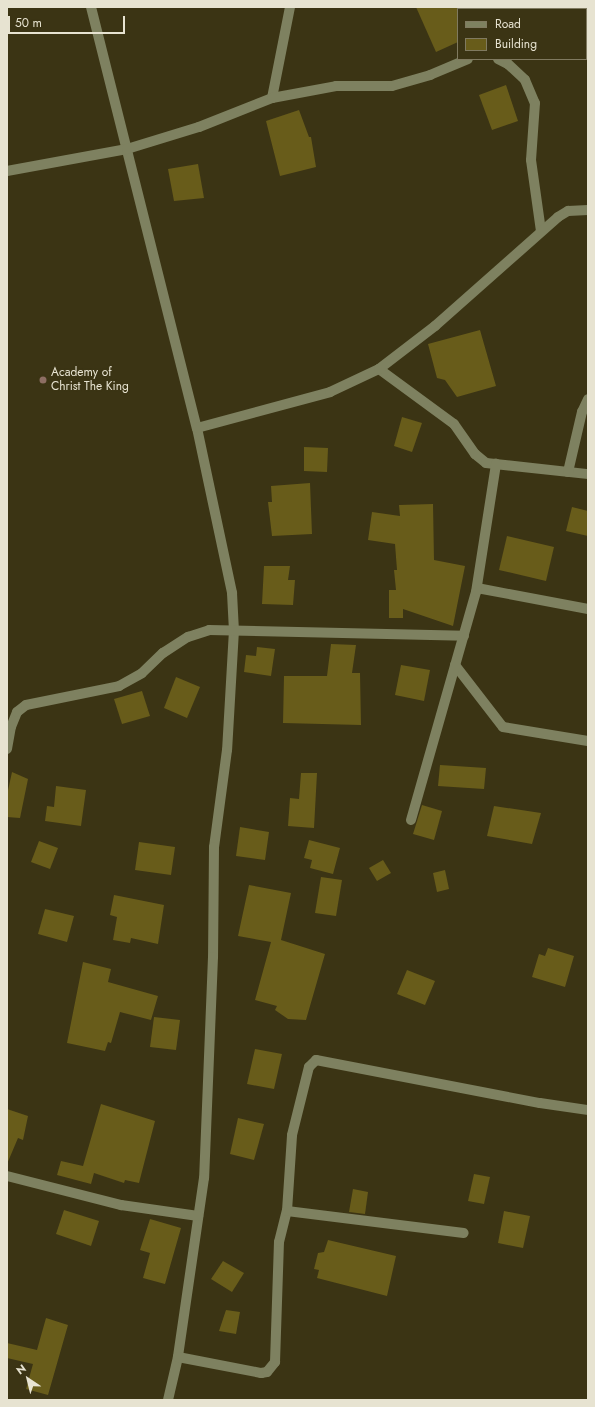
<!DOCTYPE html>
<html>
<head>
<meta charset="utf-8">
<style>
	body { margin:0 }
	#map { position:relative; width:595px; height:1407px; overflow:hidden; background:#3b3414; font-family:Jost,sans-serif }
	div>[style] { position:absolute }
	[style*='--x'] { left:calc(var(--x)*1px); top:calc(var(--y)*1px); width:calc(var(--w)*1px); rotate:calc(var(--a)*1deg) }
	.building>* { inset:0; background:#685c1a }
	.minor>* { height:10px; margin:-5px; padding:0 5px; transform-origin:5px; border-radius:5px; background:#7e8160 }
	.dots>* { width:11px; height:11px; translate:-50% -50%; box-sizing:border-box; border:2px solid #3b3414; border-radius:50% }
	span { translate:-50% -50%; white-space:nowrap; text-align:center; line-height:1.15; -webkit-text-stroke:3.5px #3b3414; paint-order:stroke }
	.poi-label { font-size:12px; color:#e7e3d1 }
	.left { translate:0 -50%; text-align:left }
	.frame { position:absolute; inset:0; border:8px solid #e7e3d1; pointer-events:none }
	.legend { position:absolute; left:457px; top:8px; width:130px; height:52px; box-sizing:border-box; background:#3b3414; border:1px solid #807a60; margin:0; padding:5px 7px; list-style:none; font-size:12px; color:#e7e3d1 }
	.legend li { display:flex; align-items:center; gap:8px; height:20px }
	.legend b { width:20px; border:1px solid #807a60 }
	.north { position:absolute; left:8px; top:1359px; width:40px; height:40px; -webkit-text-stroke:3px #3b3414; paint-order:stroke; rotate:325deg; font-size:11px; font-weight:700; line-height:16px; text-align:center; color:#e7e3d1 }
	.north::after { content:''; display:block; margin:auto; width:14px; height:18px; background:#e7e3d1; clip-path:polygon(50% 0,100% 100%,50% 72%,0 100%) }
	.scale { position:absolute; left:8px; top:16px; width:117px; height:18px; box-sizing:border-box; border:2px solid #e7e3d1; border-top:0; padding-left:5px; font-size:12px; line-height:14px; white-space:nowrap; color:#e7e3d1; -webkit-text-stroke:3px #3b3414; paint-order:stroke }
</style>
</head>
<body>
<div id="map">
	<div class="building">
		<i style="clip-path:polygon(416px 7px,458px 7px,458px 42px,436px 52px)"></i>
		<i style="clip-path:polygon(506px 85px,518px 121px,492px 130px,479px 95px)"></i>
		<i style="clip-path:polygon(299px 110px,309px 137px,311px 137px,316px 167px,280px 176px,266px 121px)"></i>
		<i style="clip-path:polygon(198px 164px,204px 198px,174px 201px,168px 169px)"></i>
		<i style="clip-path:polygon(480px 330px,496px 386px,457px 397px,445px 380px,437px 378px,428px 344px)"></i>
		<i style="clip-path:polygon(402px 417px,422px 423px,412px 452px,394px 446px)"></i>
		<i style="clip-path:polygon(304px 447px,328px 448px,327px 472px,304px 471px)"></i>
		<i style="clip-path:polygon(310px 483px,312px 534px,272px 536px,268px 502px,272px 502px,271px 486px)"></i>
		<i style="clip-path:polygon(433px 504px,434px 560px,465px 566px,453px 626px,403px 609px,403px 618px,389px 618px,389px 590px,396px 590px,394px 570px,397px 570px,395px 544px,368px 540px,372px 512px,400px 516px,399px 505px)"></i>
		<i style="clip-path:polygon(572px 507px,588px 511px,588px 536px,566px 531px)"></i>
		<i style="clip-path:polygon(507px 536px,554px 547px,546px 581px,499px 570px)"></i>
		<i style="clip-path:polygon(264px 566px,290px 566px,288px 580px,295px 580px,293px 605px,262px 604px)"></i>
		<i style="clip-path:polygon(331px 644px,356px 645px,352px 673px,360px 673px,361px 725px,283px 723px,284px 676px,327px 676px)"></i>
		<i style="clip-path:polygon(257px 647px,275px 649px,271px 676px,244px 672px,246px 655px,256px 656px)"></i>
		<i style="clip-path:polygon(401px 665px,430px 670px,424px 701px,395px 695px)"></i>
		<i style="clip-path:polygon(176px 677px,200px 687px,187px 718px,164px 708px)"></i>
		<i style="clip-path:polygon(142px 691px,150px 716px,122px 724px,114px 699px)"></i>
		<i style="clip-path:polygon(440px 765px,486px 768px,484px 789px,438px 786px)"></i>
		<i style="clip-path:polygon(12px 772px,28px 779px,20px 818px,7px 817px,7px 795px)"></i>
		<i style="clip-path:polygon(301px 773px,317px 773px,314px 828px,288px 826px,290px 798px,299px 799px)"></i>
		<i style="clip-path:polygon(56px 786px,86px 790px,81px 826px,45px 821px,47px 806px,54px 807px)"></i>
		<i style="clip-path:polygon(422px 805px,442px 811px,434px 840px,413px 834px)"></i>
		<i style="clip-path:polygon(494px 806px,541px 813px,532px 844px,487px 836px)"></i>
		<i style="clip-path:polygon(240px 827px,269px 832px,265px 860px,236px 856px)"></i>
		<i style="clip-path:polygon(309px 840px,340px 848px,333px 874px,310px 868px,312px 860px,304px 858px)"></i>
		<i style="clip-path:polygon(39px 841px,58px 848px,50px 869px,31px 862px)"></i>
		<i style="clip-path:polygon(139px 842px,175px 847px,171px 875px,135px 870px)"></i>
		<i style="clip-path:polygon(383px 860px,391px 873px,377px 881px,369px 868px)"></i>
		<i style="clip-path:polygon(445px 870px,449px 889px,437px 892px,433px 873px)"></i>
		<i style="clip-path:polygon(321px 877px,342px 880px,336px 916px,315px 913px)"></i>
		<i style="clip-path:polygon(249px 885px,291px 893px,281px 940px,325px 954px,306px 1020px,288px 1019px,275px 1010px,277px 1006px,255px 1000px,271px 942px,238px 936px)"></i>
		<i style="clip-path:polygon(114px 895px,164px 905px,158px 944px,131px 938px,130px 943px,113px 940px,117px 917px,110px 915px)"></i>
		<i style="clip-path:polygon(45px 909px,74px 916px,67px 942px,38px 934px)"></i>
		<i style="clip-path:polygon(548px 948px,574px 956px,565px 987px,532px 977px,539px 954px,545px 956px)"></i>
		<i style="clip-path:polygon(83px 962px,111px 969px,108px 982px,158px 996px,151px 1020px,120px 1012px,111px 1043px,108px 1042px,105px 1051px,67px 1043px)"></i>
		<i style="clip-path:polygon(407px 970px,435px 981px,425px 1005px,397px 994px)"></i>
		<i style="clip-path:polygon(154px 1017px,180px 1020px,176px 1050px,150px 1047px)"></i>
		<i style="clip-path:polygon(255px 1049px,282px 1054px,274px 1089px,247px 1084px)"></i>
		<i style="clip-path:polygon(101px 1104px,155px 1121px,139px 1183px,125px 1180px,124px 1183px,94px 1173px,91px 1184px,57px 1175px,61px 1161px,83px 1166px)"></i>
		<i style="clip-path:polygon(7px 1109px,28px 1116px,23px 1140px,18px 1138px,7px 1164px)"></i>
		<i style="clip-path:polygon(238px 1118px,264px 1124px,254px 1160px,230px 1154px)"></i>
		<i style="clip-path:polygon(474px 1174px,490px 1177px,484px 1204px,468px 1201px)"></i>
		<i style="clip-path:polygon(353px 1189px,368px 1192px,365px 1214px,349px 1212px)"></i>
		<i style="clip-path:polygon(64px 1210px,99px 1221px,91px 1246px,56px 1234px)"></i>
		<i style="clip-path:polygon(504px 1211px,530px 1216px,523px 1248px,498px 1243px)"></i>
		<i style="clip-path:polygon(150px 1219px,181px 1228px,165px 1284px,143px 1278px,150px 1253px,140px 1250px)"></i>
		<i style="clip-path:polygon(328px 1240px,396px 1256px,387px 1296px,317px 1278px,319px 1270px,314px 1269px,318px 1253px,324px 1252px)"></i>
		<i style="clip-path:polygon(223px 1261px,244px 1273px,232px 1292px,211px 1279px)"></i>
		<i style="clip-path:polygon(226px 1310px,240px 1312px,236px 1334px,219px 1331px)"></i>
		<i style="clip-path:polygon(46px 1318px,68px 1325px,48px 1395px,26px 1389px,33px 1364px,7px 1358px,7px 1343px,37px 1350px)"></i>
	</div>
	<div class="minor">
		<i style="--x:91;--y:7;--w:434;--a:75.9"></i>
		<i style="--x:197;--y:428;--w:169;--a:78"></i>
		<i style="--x:232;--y:593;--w:37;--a:87"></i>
		<i style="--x:234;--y:630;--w:120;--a:93.3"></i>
		<i style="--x:227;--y:750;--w:98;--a:97.6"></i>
		<i style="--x:214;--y:847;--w:110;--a:90.5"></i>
		<i style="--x:213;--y:957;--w:221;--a:92.3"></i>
		<i style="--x:204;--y:1178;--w:181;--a:98.3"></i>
		<i style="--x:178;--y:1357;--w:44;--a:103.1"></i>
		<i style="--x:498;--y:59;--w:11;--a:27"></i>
		<i style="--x:508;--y:64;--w:23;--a:43"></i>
		<i style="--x:525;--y:80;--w:25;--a:67"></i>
		<i style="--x:535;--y:103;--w:57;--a:94"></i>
		<i style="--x:531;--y:160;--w:72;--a:82"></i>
		<i style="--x:272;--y:98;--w:93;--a:-78.8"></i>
		<i style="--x:7;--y:171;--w:122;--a:-10.4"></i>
		<i style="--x:127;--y:149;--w:75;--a:-17"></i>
		<i style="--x:199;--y:127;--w:79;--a:-21.7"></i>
		<i style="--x:272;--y:98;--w:65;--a:-10.6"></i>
		<i style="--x:336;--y:86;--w:56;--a:0"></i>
		<i style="--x:392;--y:86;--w:40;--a:-16"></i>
		<i style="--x:430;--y:75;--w:41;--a:-22.8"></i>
		<i style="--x:379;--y:369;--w:93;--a:36.3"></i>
		<i style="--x:454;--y:424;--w:37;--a:55"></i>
		<i style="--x:475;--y:454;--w:14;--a:39"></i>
		<i style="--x:486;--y:463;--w:103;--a:6.2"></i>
		<i style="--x:197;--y:428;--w:138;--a:-15.1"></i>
		<i style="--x:330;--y:392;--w:54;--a:-25.1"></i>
		<i style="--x:379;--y:369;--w:71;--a:-37.5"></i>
		<i style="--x:435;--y:326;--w:164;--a:-41.5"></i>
		<i style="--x:558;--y:217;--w:12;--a:-31"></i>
		<i style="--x:568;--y:211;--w:20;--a:-3"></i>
		<i style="--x:568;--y:472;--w:62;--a:-76.9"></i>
		<i style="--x:582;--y:412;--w:14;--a:-65"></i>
		<i style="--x:477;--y:588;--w:113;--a:10.7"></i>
		<i style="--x:455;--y:665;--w:78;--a:52.3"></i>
		<i style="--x:503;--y:727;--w:86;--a:9.4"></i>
		<i style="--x:7;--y:749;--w:22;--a:-80"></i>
		<i style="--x:11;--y:727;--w:16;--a:-68"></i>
		<i style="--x:17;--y:712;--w:11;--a:-38"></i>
		<i style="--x:26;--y:705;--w:95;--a:-11.5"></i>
		<i style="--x:119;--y:686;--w:26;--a:-29"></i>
		<i style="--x:142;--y:673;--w:29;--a:-44"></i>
		<i style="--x:163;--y:653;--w:30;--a:-33"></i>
		<i style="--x:188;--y:637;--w:22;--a:-18"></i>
		<i style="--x:209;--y:630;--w:255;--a:1.3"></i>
		<i style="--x:411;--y:820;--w:237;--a:-74.1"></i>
		<i style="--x:476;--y:592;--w:130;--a:-81.1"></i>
		<i style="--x:7;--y:1176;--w:118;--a:14.3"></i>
		<i style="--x:121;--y:1205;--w:78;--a:8.1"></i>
		<i style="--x:287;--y:1211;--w:178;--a:7.1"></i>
		<i style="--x:178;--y:1357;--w:85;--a:10.9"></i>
		<i style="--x:261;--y:1373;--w:6;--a:-9"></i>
		<i style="--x:267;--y:1372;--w:13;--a:-51"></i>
		<i style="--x:275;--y:1362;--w:120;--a:-88.1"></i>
		<i style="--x:279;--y:1242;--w:32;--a:-76"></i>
		<i style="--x:287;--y:1211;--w:76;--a:-86.2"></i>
		<i style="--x:292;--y:1135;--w:70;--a:-76"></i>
		<i style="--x:309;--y:1067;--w:10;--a:-45"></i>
		<i style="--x:316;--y:1060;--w:228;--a:10.9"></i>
		<i style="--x:540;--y:1103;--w:49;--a:8.3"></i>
	</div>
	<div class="dots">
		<i style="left:43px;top:380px;background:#8d6e63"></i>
	</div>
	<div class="poi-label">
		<span class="left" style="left:51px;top:380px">Academy of<br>Christ The King</span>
	</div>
	<div class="frame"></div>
	<ul class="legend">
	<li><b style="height:5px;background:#7e8160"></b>Road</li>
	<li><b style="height:11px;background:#685c1a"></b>Building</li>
	</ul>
	<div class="north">N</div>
	<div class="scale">50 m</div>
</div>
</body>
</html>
